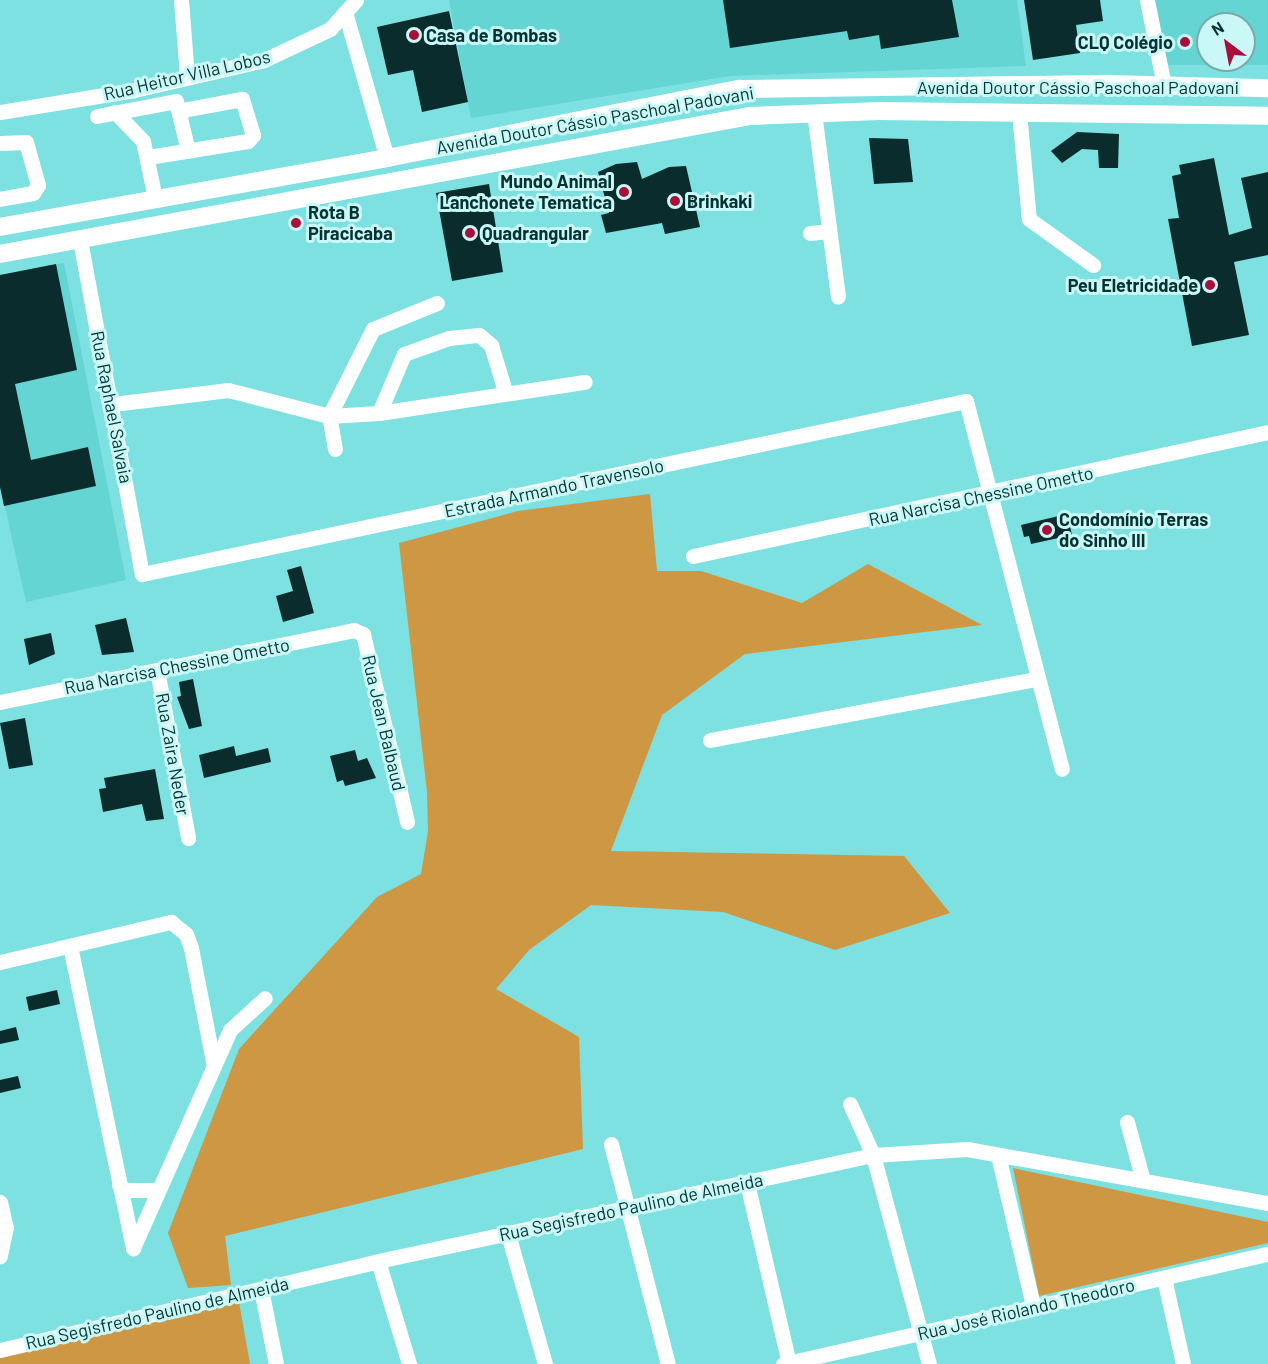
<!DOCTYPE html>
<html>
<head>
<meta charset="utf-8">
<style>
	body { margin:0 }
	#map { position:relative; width:1268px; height:1364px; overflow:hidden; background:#7ce1e0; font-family:Barlow,sans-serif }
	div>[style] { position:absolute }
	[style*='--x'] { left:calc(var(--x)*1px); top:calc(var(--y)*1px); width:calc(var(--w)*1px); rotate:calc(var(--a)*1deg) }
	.built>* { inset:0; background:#65d5d4 }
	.green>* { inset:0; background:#cd9744 }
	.building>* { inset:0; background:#0b2c2c }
	.minor>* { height:15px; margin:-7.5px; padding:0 7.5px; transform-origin:7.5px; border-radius:7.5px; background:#fff }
	.major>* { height:18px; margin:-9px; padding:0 9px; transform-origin:9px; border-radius:9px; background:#fff }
	.dots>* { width:16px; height:16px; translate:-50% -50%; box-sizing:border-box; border:3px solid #caf8f7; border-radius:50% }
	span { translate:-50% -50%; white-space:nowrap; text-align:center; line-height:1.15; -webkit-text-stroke:6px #caf8f7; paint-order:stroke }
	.poi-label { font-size:18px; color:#053333; font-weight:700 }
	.left { translate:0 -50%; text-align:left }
	.right { translate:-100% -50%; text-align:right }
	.street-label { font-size:18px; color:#053333 }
	.north { position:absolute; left:1196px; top:12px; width:60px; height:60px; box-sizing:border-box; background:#caf8f7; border:2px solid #7ba9a9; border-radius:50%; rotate:328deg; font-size:16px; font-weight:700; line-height:24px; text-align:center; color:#053333 }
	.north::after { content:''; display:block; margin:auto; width:21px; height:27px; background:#a81039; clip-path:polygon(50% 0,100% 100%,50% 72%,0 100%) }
</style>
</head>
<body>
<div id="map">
	<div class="built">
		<i style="clip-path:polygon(449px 0,1017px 0,1026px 66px,730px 76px,471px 118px)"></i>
		<i style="clip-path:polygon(evenodd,1154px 0,1268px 0,1268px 65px,1166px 65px,1154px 0,1208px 24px,1244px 24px,1244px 60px,1208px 60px,1208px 24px)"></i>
		<i style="clip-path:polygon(64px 263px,126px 580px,26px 602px,0 484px,0 275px)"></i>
	</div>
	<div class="green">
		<i style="clip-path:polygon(650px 494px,657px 571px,701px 571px,802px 603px,868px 564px,982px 625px,745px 654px,662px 715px,611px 851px,904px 856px,950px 913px,835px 950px,723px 912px,591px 905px,529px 950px,496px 989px,579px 1037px,583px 1149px,225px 1236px,231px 1285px,188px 1288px,168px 1233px,239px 1049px,377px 897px,421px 874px,428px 831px,427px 792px,399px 543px,518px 511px)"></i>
		<i style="clip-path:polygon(1013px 1168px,1268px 1222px,1268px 1243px,1039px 1296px)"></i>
		<i style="clip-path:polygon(239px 1302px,250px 1364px,0 1364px,0 1358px)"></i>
	</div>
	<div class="building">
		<i style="clip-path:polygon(723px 0,952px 0,959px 37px,881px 49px,879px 35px,849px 40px,847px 31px,730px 48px)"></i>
		<i style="clip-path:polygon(1024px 0,1100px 0,1103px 21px,1076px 25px,1080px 53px,1033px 60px)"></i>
		<i style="clip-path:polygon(449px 11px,468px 102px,422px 112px,413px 70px,388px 75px,377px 27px)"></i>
		<i style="clip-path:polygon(1077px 132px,1119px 134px,1118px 168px,1099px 168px,1098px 150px,1082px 149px,1062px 163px,1051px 151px)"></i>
		<i style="clip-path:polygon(869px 138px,908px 139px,913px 182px,874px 184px)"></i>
		<i style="clip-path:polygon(1214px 158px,1229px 235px,1252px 228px,1241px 178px,1268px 172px,1268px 255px,1234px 262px,1249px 335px,1192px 346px,1168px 219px,1179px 218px,1172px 176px,1181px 174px,1179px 165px)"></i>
		<i style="clip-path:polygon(637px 162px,642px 179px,669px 167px,686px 166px,700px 227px,665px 234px,662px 223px,606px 233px,601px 215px,609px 213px,598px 172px,616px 164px)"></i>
		<i style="clip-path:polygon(489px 184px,503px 272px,452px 281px,436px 193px)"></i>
		<i style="clip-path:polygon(56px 264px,77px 370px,15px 384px,31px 460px,88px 447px,96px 486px,4px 506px,0 487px,0 275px)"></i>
		<i style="clip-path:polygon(1067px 514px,1072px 535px,1031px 544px,1029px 536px,1024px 537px,1021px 525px)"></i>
		<i style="clip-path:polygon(301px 566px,314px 613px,283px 622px,276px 596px,293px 591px,287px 570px)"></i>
		<i style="clip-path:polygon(126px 618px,134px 652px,102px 655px,95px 625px)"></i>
		<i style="clip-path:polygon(51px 633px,55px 654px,29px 665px,24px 639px)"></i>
		<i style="clip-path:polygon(193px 679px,202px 726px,189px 729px,177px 697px,181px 696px,179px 682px)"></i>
		<i style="clip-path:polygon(25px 718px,33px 765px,9px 769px,0 723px)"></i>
		<i style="clip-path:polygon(234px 746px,236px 756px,268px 748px,271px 762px,204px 778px,199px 755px)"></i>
		<i style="clip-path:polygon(355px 750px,358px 761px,367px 758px,376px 778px,345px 786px,343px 780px,337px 782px,330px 756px)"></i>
		<i style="clip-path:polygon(155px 769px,164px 819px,146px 821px,142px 804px,103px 812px,99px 789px,106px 788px,104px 778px)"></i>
		<i style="clip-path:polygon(57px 990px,60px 1004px,29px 1011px,26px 997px)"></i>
		<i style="clip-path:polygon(16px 1027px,19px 1040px,0 1044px,0 1031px)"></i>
		<i style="clip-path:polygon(18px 1076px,21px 1088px,0 1093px,0 1080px)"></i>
	</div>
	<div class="minor">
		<i style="--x:181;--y:0;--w:77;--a:85.5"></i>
		<i style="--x:1147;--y:0;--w:88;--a:78.8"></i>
		<i style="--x:345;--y:12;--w:152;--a:74"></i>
		<i style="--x:0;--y:112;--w:136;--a:-9.3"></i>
		<i style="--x:134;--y:90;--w:133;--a:-13"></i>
		<i style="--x:264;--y:60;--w:73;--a:-25.2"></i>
		<i style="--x:330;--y:29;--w:39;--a:-48"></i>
		<i style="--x:115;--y:112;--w:40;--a:46"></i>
		<i style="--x:143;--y:141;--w:58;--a:78.1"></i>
		<i style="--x:814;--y:112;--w:186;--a:82.6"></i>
		<i style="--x:1019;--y:112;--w:107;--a:84.7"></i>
		<i style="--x:1029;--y:219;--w:79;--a:35.7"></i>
		<i style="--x:97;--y:116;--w:80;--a:-10.8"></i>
		<i style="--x:176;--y:101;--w:51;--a:76.5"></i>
		<i style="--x:0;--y:143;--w:26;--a:-2"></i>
		<i style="--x:26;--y:142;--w:45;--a:74.4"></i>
		<i style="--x:38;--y:185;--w:9;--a:122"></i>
		<i style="--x:33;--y:193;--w:34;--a:170"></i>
		<i style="--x:148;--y:157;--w:101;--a:-9.1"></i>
		<i style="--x:248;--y:141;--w:8;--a:-50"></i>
		<i style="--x:253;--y:135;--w:38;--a:-107"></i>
		<i style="--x:242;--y:99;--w:61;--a:169.6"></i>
		<i style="--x:810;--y:233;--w:18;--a:-6"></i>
		<i style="--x:80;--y:240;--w:340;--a:79.5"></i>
		<i style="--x:142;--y:574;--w:842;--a:-11.86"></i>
		<i style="--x:966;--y:401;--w:380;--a:75.4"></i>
		<i style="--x:113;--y:404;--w:116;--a:-6.9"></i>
		<i style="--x:228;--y:390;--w:104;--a:14.4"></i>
		<i style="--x:329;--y:416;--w:50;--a:-3.4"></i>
		<i style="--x:379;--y:413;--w:64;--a:-67"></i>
		<i style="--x:404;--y:354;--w:48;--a:-19.6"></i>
		<i style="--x:449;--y:338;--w:30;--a:-6"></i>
		<i style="--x:479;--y:335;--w:16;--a:40"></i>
		<i style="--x:491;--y:345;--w:48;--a:73.1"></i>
		<i style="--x:379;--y:413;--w:208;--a:-8.6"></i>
		<i style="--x:335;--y:449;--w:34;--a:-100"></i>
		<i style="--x:329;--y:416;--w:97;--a:-63.2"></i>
		<i style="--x:373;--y:329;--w:69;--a:-22.1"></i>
		<i style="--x:693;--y:556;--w:588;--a:-12.17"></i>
		<i style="--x:157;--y:670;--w:171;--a:79.5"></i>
		<i style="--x:0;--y:702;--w:361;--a:-11.5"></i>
		<i style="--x:354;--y:630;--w:10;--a:24"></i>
		<i style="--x:363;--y:634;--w:193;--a:76.8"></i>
		<i style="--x:710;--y:740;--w:333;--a:-10.6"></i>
		<i style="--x:70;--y:946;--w:309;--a:78.2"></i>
		<i style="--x:0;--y:962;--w:176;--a:-13.2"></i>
		<i style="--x:171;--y:922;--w:19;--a:39"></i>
		<i style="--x:186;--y:934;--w:15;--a:70"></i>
		<i style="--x:191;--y:948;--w:120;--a:79"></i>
		<i style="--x:850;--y:1104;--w:56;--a:65.7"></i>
		<i style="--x:873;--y:1155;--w:216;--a:75"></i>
		<i style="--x:1127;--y:1122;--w:57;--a:74.7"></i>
		<i style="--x:611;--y:1144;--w:227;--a:75.5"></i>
		<i style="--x:998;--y:1155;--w:155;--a:76.9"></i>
		<i style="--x:747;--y:1183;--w:185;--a:76.9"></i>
		<i style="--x:119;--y:1185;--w:9;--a:36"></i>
		<i style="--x:126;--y:1190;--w:32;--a:0"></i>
		<i style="--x:0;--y:1202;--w:26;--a:77"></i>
		<i style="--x:6;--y:1227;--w:30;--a:102"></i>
		<i style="--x:508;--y:1234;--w:135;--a:74.1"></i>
		<i style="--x:133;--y:1248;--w:239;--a:-66"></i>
		<i style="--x:230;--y:1030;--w:47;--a:-42.4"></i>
		<i style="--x:378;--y:1261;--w:108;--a:73.2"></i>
		<i style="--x:1164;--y:1278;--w:88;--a:77.5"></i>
		<i style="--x:261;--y:1289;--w:76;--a:78.7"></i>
		<i style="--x:0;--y:1350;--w:388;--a:-13.2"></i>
		<i style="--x:378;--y:1261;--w:506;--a:-12.09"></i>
		<i style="--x:873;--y:1155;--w:94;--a:-3.7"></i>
		<i style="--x:967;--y:1149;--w:306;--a:10.2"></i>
		<i style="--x:783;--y:1364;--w:497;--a:-12.8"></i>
	</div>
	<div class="major">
		<i style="--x:0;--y:227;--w:393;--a:-10.1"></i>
		<i style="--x:387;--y:158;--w:360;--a:-11.1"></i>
		<i style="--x:740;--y:89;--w:370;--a:-0.8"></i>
		<i style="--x:1110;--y:84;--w:158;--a:1.5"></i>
		<i style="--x:0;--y:254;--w:763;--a:-10.43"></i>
		<i style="--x:750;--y:116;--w:129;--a:-2.2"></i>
		<i style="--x:879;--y:111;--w:389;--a:0.7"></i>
	</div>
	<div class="dots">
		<i style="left:414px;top:35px;background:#a81039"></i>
		<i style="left:1185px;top:42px;background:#a81039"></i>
		<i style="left:624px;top:192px;background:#a81039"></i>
		<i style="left:675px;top:201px;background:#a81039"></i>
		<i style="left:296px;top:223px;background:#a81039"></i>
		<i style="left:470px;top:233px;background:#a81039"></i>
		<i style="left:1210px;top:285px;background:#a81039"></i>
		<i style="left:1047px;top:530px;background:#a81039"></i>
	</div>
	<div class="poi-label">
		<span class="left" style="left:426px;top:35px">Casa de Bombas</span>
		<span class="right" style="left:1173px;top:42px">CLQ Colégio</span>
		<span class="right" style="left:612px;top:192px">Mundo Animal<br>Lanchonete Tematica</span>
		<span class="left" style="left:687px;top:201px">Brinkaki</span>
		<span class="left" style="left:308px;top:223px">Rota B<br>Piracicaba</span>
		<span class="left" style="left:482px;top:233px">Quadrangular</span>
		<span class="right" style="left:1198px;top:285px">Peu Eletricidade</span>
		<span class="left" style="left:1059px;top:530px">Condomínio Terras<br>do Sinho III</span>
	</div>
	<div class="street-label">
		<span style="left:187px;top:75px;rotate:-13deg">Rua Heitor Villa Lobos</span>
		<span style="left:1078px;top:87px">Avenida Doutor Cássio Paschoal Padovani</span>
		<span style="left:595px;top:120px;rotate:-10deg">Avenida Doutor Cássio Paschoal Padovani</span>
		<span style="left:112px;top:407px;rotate:79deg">Rua Raphael Salvaia</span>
		<span style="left:554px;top:488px;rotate:-12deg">Estrada Armando Travensolo</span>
		<span style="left:981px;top:496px;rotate:-12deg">Rua Narcisa Chessine Ometto</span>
		<span style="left:177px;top:666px;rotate:-11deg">Rua Narcisa Chessine Ometto</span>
		<span style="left:384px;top:723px;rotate:77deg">Rua Jean Balbaud</span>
		<span style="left:173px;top:754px;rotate:80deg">Rua Zaira Neder</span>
		<span style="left:631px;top:1207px;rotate:-12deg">Rua Segisfredo Paulino de Almeida</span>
		<span style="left:1026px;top:1309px;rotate:-13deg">Rua José Riolando Theodoro</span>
		<span style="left:157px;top:1313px;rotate:-13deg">Rua Segisfredo Paulino de Almeida</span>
	</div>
	<div class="north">N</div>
</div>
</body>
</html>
